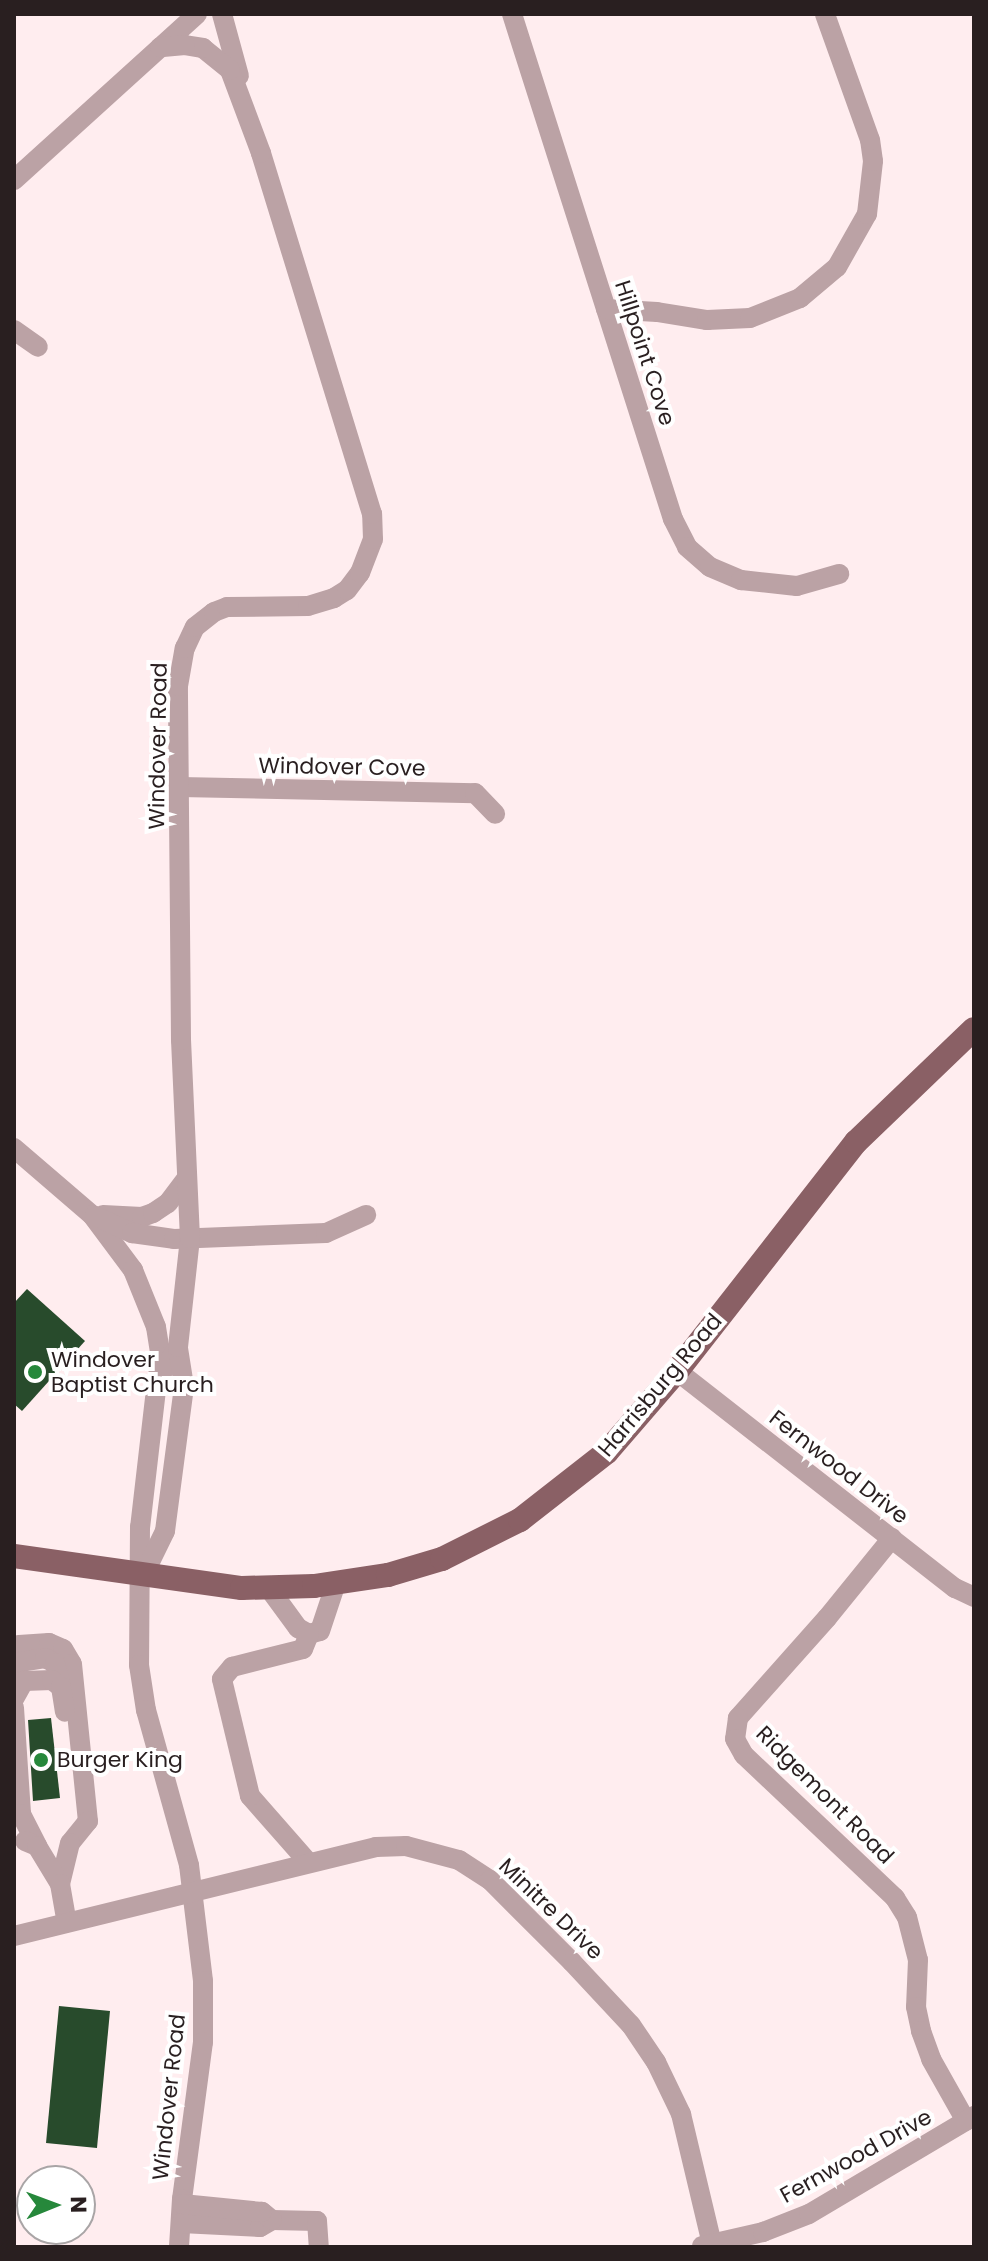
<!DOCTYPE html>
<html>
<head>
<meta charset="utf-8">
<style>
	body { margin:0 }
	#map { position:relative; width:988px; height:2261px; overflow:hidden; background:#ffedef; font-family:Poppins,sans-serif }
	div>[style] { position:absolute }
	[style*='--x'] { left:calc(var(--x)*1px); top:calc(var(--y)*1px); width:calc(var(--w)*1px); rotate:calc(var(--a)*1deg) }
	.building>* { inset:0; background:#284b2c }
	.minor>* { height:20px; margin:-10px; padding:0 10px; transform-origin:10px; border-radius:10px; background:#bba2a5 }
	.major>* { height:24px; margin:-12px; padding:0 12px; transform-origin:12px; border-radius:12px; background:#8a6065 }
	.dots>* { width:22px; height:22px; translate:-50% -50%; box-sizing:border-box; border:4px solid #fff; border-radius:50% }
	span { translate:-50% -50%; white-space:nowrap; text-align:center; line-height:1.15; -webkit-text-stroke:8px #fff; paint-order:stroke }
	.street-label { font-size:22px; color:#291f20 }
	.poi-label { font-size:22px; color:#291f20 }
	.left { translate:0 -50%; text-align:left }
	.frame { position:absolute; inset:0; border:16px solid #291f20; pointer-events:none }
	.north { position:absolute; left:16px; top:2165px; width:80px; height:80px; box-sizing:border-box; background:#fff; border:2px solid #a9a5a6; border-radius:50%; rotate:89deg; font-size:22px; font-weight:700; line-height:32px; text-align:center; color:#291f20 }
	.north::after { content:''; display:block; margin:auto; width:28px; height:36px; background:#26883b; clip-path:polygon(50% 0,100% 100%,50% 72%,0 100%) }
</style>
</head>
<body>
<div id="map">
	<div class="building">
		<i style="clip-path:polygon(27px 1289px,85px 1341px,22px 1411px,14px 1404px,14px 1303px)"></i>
		<i style="clip-path:polygon(51px 1718px,60px 1798px,33px 1801px,28px 1720px)"></i>
		<i style="clip-path:polygon(59px 2006px,110px 2011px,97px 2148px,46px 2143px)"></i>
	</div>
	<div class="minor">
		<i style="--x:222;--y:14;--w:64;--a:74.7"></i>
		<i style="--x:512;--y:14;--w:530;--a:72.32"></i>
		<i style="--x:673;--y:519;--w:31;--a:63"></i>
		<i style="--x:687;--y:547;--w:30;--a:41"></i>
		<i style="--x:710;--y:567;--w:34;--a:23"></i>
		<i style="--x:741;--y:580;--w:56;--a:6.1"></i>
		<i style="--x:797;--y:586;--w:44;--a:-15.9"></i>
		<i style="--x:14;--y:180;--w:247;--a:-42.2"></i>
		<i style="--x:606;--y:309;--w:51;--a:3.4"></i>
		<i style="--x:657;--y:312;--w:51;--a:9.1"></i>
		<i style="--x:707;--y:320;--w:43;--a:-2.7"></i>
		<i style="--x:750;--y:318;--w:54;--a:-21.8"></i>
		<i style="--x:800;--y:298;--w:48;--a:-40"></i>
		<i style="--x:837;--y:267;--w:61;--a:-60.5"></i>
		<i style="--x:867;--y:214;--w:53;--a:-83.5"></i>
		<i style="--x:873;--y:161;--w:21;--a:-98"></i>
		<i style="--x:870;--y:140;--w:134;--a:-109.7"></i>
		<i style="--x:14;--y:330;--w:29;--a:35"></i>
		<i style="--x:180;--y:787;--w:295;--a:1.2"></i>
		<i style="--x:475;--y:793;--w:29;--a:46"></i>
		<i style="--x:14;--y:1148;--w:103;--a:40.7"></i>
		<i style="--x:92;--y:1215;--w:69;--a:53.3"></i>
		<i style="--x:133;--y:1270;--w:61;--a:68"></i>
		<i style="--x:156;--y:1327;--w:30;--a:81"></i>
		<i style="--x:161;--y:1357;--w:20;--a:99"></i>
		<i style="--x:103;--y:1215;--w:39;--a:3"></i>
		<i style="--x:142;--y:1217;--w:12;--a:-20"></i>
		<i style="--x:153;--y:1213;--w:18;--a:-34"></i>
		<i style="--x:168;--y:1203;--w:31;--a:-53"></i>
		<i style="--x:95;--y:1216;--w:41;--a:24.7"></i>
		<i style="--x:132;--y:1233;--w:42;--a:8.1"></i>
		<i style="--x:174;--y:1239;--w:152;--a:-2.3"></i>
		<i style="--x:326;--y:1233;--w:44;--a:-24.2"></i>
		<i style="--x:178;--y:1347;--w:40;--a:122"></i>
		<i style="--x:157;--y:1381;--w:147;--a:96.6"></i>
		<i style="--x:140;--y:1527;--w:138;--a:90.4"></i>
		<i style="--x:139;--y:1665;--w:46;--a:81.2"></i>
		<i style="--x:146;--y:1710;--w:161;--a:74.5"></i>
		<i style="--x:189;--y:1865;--w:117;--a:83.1"></i>
		<i style="--x:203;--y:1981;--w:61;--a:90"></i>
		<i style="--x:203;--y:2042;--w:158;--a:97.6"></i>
		<i style="--x:182;--y:2199;--w:48;--a:93.6"></i>
		<i style="--x:677;--y:1371;--w:353;--a:38"></i>
		<i style="--x:955;--y:1588;--w:21;--a:25"></i>
		<i style="--x:892;--y:1538;--w:103;--a:129.1"></i>
		<i style="--x:827;--y:1618;--w:134;--a:131.7"></i>
		<i style="--x:738;--y:1718;--w:21;--a:98"></i>
		<i style="--x:735;--y:1739;--w:18;--a:61"></i>
		<i style="--x:744;--y:1755;--w:208;--a:43.4"></i>
		<i style="--x:895;--y:1898;--w:22;--a:58"></i>
		<i style="--x:907;--y:1917;--w:44;--a:75.7"></i>
		<i style="--x:918;--y:1960;--w:47;--a:92.4"></i>
		<i style="--x:916;--y:2007;--w:25;--a:78"></i>
		<i style="--x:921;--y:2031;--w:30;--a:70"></i>
		<i style="--x:931;--y:2059;--w:71;--a:60.6"></i>
		<i style="--x:143;--y:1576;--w:50;--a:-63.9"></i>
		<i style="--x:165;--y:1531;--w:146;--a:-82.5"></i>
		<i style="--x:184;--y:1386;--w:39;--a:-99"></i>
		<i style="--x:178;--y:1347;--w:110;--a:-83.7"></i>
		<i style="--x:190;--y:1238;--w:198;--a:-92.6"></i>
		<i style="--x:181;--y:1040;--w:354;--a:-90.5"></i>
		<i style="--x:178;--y:686;--w:39;--a:-80"></i>
		<i style="--x:185;--y:648;--w:23;--a:-65"></i>
		<i style="--x:195;--y:627;--w:24;--a:-38"></i>
		<i style="--x:214;--y:612;--w:14;--a:-21"></i>
		<i style="--x:227;--y:607;--w:81;--a:-0.7"></i>
		<i style="--x:308;--y:606;--w:27;--a:-17"></i>
		<i style="--x:334;--y:598;--w:15;--a:-32"></i>
		<i style="--x:347;--y:590;--w:21;--a:-53"></i>
		<i style="--x:360;--y:573;--w:36;--a:-69"></i>
		<i style="--x:373;--y:539;--w:25;--a:-92"></i>
		<i style="--x:372;--y:514;--w:378;--a:-107.1"></i>
		<i style="--x:261;--y:153;--w:89;--a:-110.5"></i>
		<i style="--x:230;--y:70;--w:35;--a:-141"></i>
		<i style="--x:203;--y:48;--w:18;--a:-171"></i>
		<i style="--x:185;--y:45;--w:25;--a:175"></i>
		<i style="--x:268;--y:1587;--w:51;--a:53.8"></i>
		<i style="--x:298;--y:1628;--w:13;--a:29"></i>
		<i style="--x:309;--y:1634;--w:11;--a:-15"></i>
		<i style="--x:320;--y:1631;--w:51;--a:-71.6"></i>
		<i style="--x:14;--y:1649;--w:6;--a:-39"></i>
		<i style="--x:19;--y:1645;--w:30;--a:-4"></i>
		<i style="--x:49;--y:1643;--w:15;--a:23"></i>
		<i style="--x:63;--y:1649;--w:17;--a:59"></i>
		<i style="--x:72;--y:1664;--w:158;--a:84.2"></i>
		<i style="--x:88;--y:1821;--w:28;--a:129"></i>
		<i style="--x:70;--y:1843;--w:42;--a:103.7"></i>
		<i style="--x:14;--y:1668;--w:8;--a:-45"></i>
		<i style="--x:20;--y:1662;--w:25;--a:-9"></i>
		<i style="--x:45;--y:1658;--w:11;--a:27"></i>
		<i style="--x:55;--y:1663;--w:25;--a:76"></i>
		<i style="--x:14;--y:1699;--w:21;--a:-61"></i>
		<i style="--x:24;--y:1681;--w:28;--a:-2"></i>
		<i style="--x:52;--y:1680;--w:11;--a:38"></i>
		<i style="--x:61;--y:1687;--w:25;--a:81"></i>
		<i style="--x:14;--y:1708;--w:106;--a:86.2"></i>
		<i style="--x:21;--y:1814;--w:36;--a:63"></i>
		<i style="--x:25;--y:1841;--w:13;--a:23"></i>
		<i style="--x:37;--y:1846;--w:44;--a:58.8"></i>
		<i style="--x:60;--y:1884;--w:39;--a:80"></i>
		<i style="--x:308;--y:1862;--w:88;--a:-131.3"></i>
		<i style="--x:250;--y:1796;--w:120;--a:-103.5"></i>
		<i style="--x:222;--y:1679;--w:16;--a:-50"></i>
		<i style="--x:232;--y:1667;--w:73;--a:-14.2"></i>
		<i style="--x:303;--y:1649;--w:16;--a:-68"></i>
		<i style="--x:14;--y:1936;--w:373;--a:-13.8"></i>
		<i style="--x:376;--y:1847;--w:30;--a:-2"></i>
		<i style="--x:406;--y:1846;--w:55;--a:14.8"></i>
		<i style="--x:459;--y:1860;--w:37;--a:33"></i>
		<i style="--x:490;--y:1880;--w:116;--a:45"></i>
		<i style="--x:572;--y:1962;--w:86;--a:46.9"></i>
		<i style="--x:631;--y:2025;--w:45;--a:56"></i>
		<i style="--x:656;--y:2062;--w:58;--a:64.3"></i>
		<i style="--x:681;--y:2114;--w:134;--a:76.6"></i>
		<i style="--x:272;--y:2220;--w:45;--a:1.3"></i>
		<i style="--x:317;--y:2221;--w:26;--a:86"></i>
		<i style="--x:181;--y:2223;--w:79;--a:2.9"></i>
		<i style="--x:260;--y:2227;--w:14;--a:-30"></i>
		<i style="--x:272;--y:2220;--w:13;--a:-141"></i>
		<i style="--x:262;--y:2212;--w:80;--a:-174.3"></i>
		<i style="--x:702;--y:2246;--w:63;--a:-12.9"></i>
		<i style="--x:763;--y:2232;--w:49;--a:-21.4"></i>
		<i style="--x:809;--y:2214;--w:192;--a:-30.7"></i>
	</div>
	<div class="major">
		<i style="--x:14;--y:1556;--w:230;--a:8"></i>
		<i style="--x:242;--y:1588;--w:72;--a:-1.6"></i>
		<i style="--x:314;--y:1586;--w:75;--a:-8.5"></i>
		<i style="--x:388;--y:1575;--w:56;--a:-16.5"></i>
		<i style="--x:442;--y:1559;--w:87;--a:-26.6"></i>
		<i style="--x:520;--y:1520;--w:110;--a:-38"></i>
		<i style="--x:607;--y:1452;--w:107;--a:-49.2"></i>
		<i style="--x:677;--y:1371;--w:291;--a:-52"></i>
		<i style="--x:856;--y:1142;--w:163;--a:-43.8"></i>
	</div>
	<div class="dots">
		<i style="left:35px;top:1372px;background:#26883b"></i>
		<i style="left:41px;top:1760px;background:#26883b"></i>
	</div>
	<div class="street-label">
		<span style="left:645px;top:353px;rotate:72deg">Hillpoint Cove</span>
		<span style="left:158px;top:746px;rotate:-89deg">Windover Road</span>
		<span style="left:342px;top:767px;rotate:1deg">Windover Cove</span>
		<span style="left:660px;top:1385px;rotate:-50deg">Harrisburg Road</span>
		<span style="left:839px;top:1467px;rotate:38deg">Fernwood Drive</span>
		<span style="left:825px;top:1795px;rotate:45deg">Ridgemont Road</span>
		<span style="left:551px;top:1909px;rotate:44deg">Minitre Drive</span>
		<span style="left:169px;top:2097px;rotate:-84deg">Windover Road</span>
		<span style="left:856px;top:2156px;rotate:-29deg">Fernwood Drive</span>
	</div>
	<div class="poi-label">
		<span class="left" style="left:51px;top:1372px">Windover<br>Baptist Church</span>
		<span class="left" style="left:57px;top:1760px">Burger King</span>
	</div>
	<div class="frame"></div>
	<div class="north">N</div>
</div>
</body>
</html>
